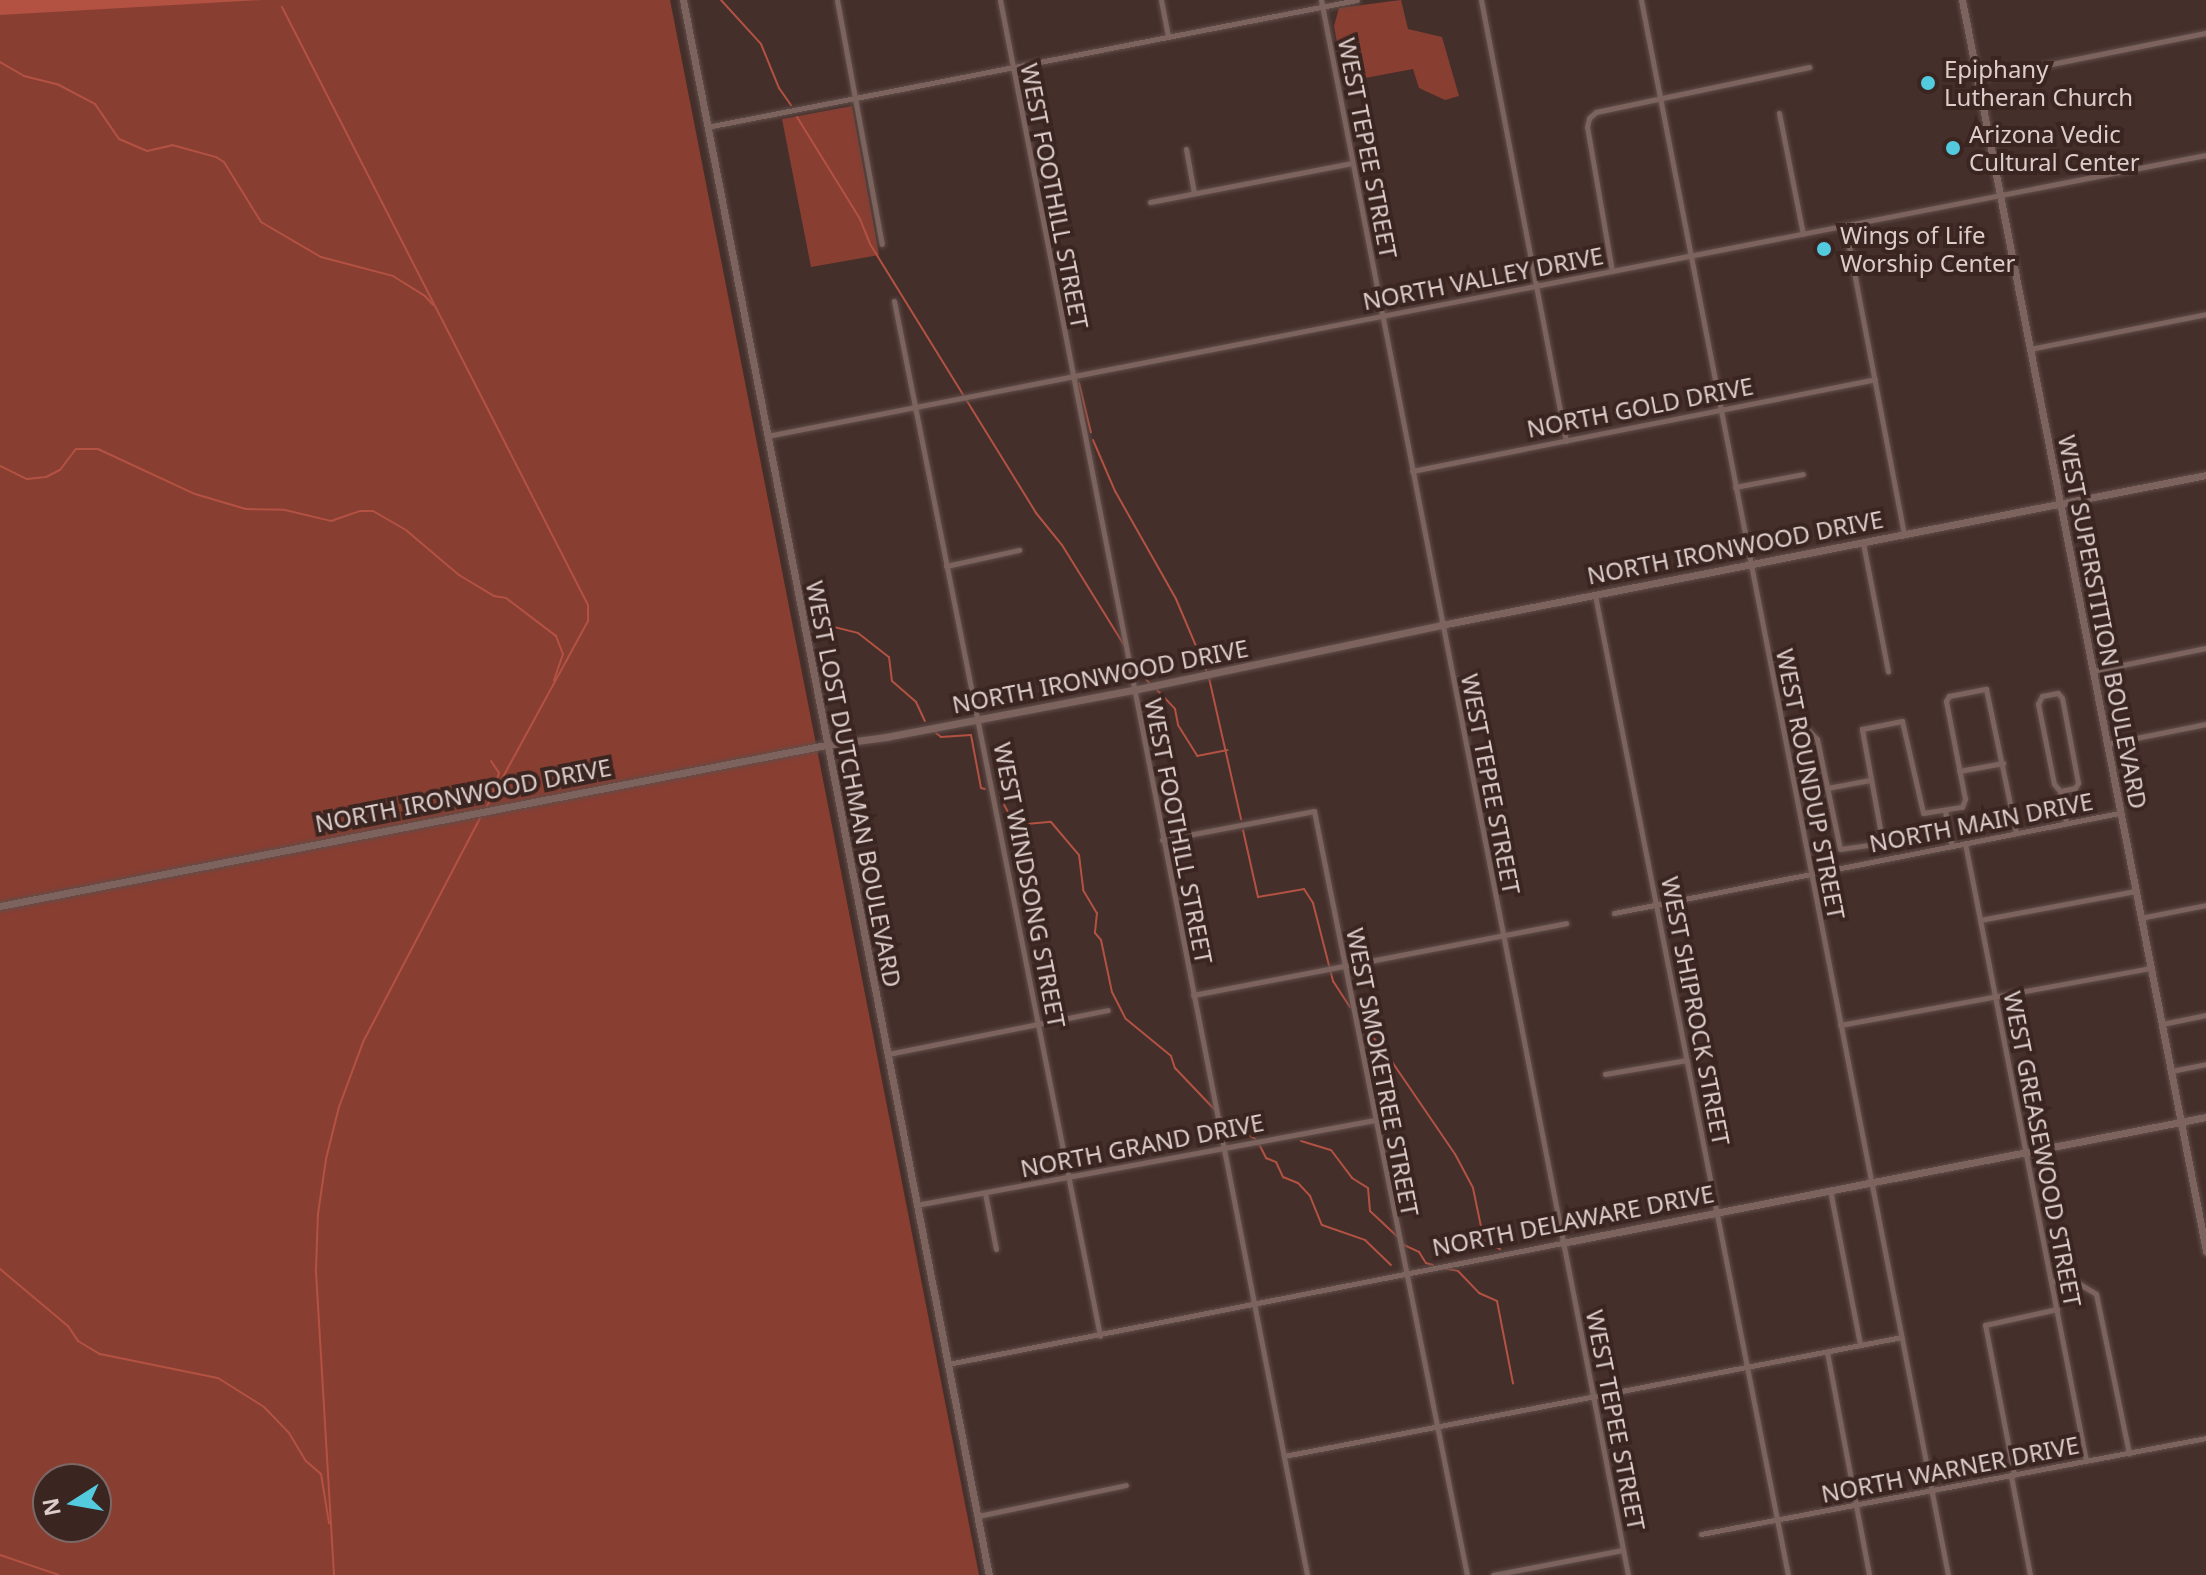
<!DOCTYPE html>
<html>
<head>
<meta charset="utf-8">
<style>
	body { margin:0 }
	#map { position:relative; width:2206px; height:1575px; overflow:hidden; background:#452f2b; font-family:"Noto Sans",sans-serif }
	div>[style] { position:absolute }
	[style*='--x'] { left:calc(var(--x)*1px); top:calc(var(--y)*1px); width:calc(var(--w)*1px); rotate:calc(var(--a)*1deg) }
	.green>* { inset:0; background:#893e32 }
	.water>* { inset:0; background:#b35243 }
	.stream>* { height:2px; margin:-1px; padding:0 1px; transform-origin:1px; border-radius:1px; background:#b35243 }
	.roads { filter:drop-shadow(0 0 2px #604e4a) drop-shadow(0 0 2px #604e4a) }
	.street>* { height:5px; margin:-2.5px; padding:0 2.5px; transform-origin:2.5px; border-radius:2.5px; background:#7c635e }
	.secondary>* { height:7px; margin:-3.5px; padding:0 3.5px; transform-origin:3.5px; border-radius:3.5px; background:#7c635e }
	.dots>* { width:22px; height:22px; translate:-50% -50%; box-sizing:border-box; border:4px solid #3a2521; border-radius:50% }
	span { translate:-50% -50%; white-space:nowrap; text-align:center; line-height:1.15; -webkit-text-stroke:8px #3a2521; paint-order:stroke }
	.poi-label { font-size:24px; color:#dccdcb }
	.left { translate:0 -50%; text-align:left }
	.street-label { font-size:24px; color:#dccdcb }
	.north { position:absolute; left:32px; top:1463px; width:80px; height:80px; box-sizing:border-box; background:#3a2521; border:2px solid #7b6865; border-radius:50%; rotate:259deg; font-size:22px; font-weight:700; line-height:32px; text-align:center; color:#dccdcb }
	.north::after { content:''; display:block; margin:auto; width:28px; height:36px; background:#54cade; clip-path:polygon(50% 0,100% 100%,50% 72%,0 100%) }
</style>
</head>
<body>
<div id="map">
	<div class="green">
		<i style="clip-path:polygon(evenodd,0 0,670px 0,979px 1575px,0 1575px,0 0,48px 1479px,96px 1479px,96px 1527px,48px 1527px,48px 1479px)"></i>
		<i style="clip-path:polygon(1401px 0,1408px 29px,1442px 37px,1459px 96px,1445px 100px,1419px 88px,1413px 69px,1344px 82px,1334px 26px,1339px 8px)"></i>
		<i style="clip-path:polygon(852px 106px,879px 255px,811px 267px,782px 119px)"></i>
	</div>
	<div class="water">
		<i style="clip-path:polygon(0 0,262px 0,0 15px)"></i>
	</div>
	<div class="stream">
		<i style="--x:721;--y:0;--w:59;--a:47.7"></i>
		<i style="--x:761;--y:44;--w:48;--a:67.8"></i>
		<i style="--x:779;--y:88;--w:21;--a:55"></i>
		<i style="--x:282;--y:7;--w:672;--a:62.9"></i>
		<i style="--x:588;--y:605;--w:16;--a:90"></i>
		<i style="--x:588;--y:621;--w:211;--a:118.6"></i>
		<i style="--x:0;--y:62;--w:28;--a:30"></i>
		<i style="--x:24;--y:76;--w:36;--a:14"></i>
		<i style="--x:59;--y:85;--w:41;--a:27.8"></i>
		<i style="--x:95;--y:104;--w:42;--a:55.6"></i>
		<i style="--x:119;--y:139;--w:30;--a:23"></i>
		<i style="--x:147;--y:151;--w:26;--a:-13"></i>
		<i style="--x:172;--y:145;--w:46;--a:15.3"></i>
		<i style="--x:216;--y:157;--w:9;--a:32"></i>
		<i style="--x:224;--y:162;--w:70;--a:58.3"></i>
		<i style="--x:261;--y:222;--w:69;--a:30.3"></i>
		<i style="--x:321;--y:257;--w:74;--a:14.8"></i>
		<i style="--x:393;--y:276;--w:38;--a:32"></i>
		<i style="--x:425;--y:296;--w:12;--a:48"></i>
		<i style="--x:797;--y:117;--w:120;--a:58.3"></i>
		<i style="--x:860;--y:219;--w:27;--a:68"></i>
		<i style="--x:870;--y:244;--w:316;--a:58.3"></i>
		<i style="--x:1036;--y:513;--w:41;--a:50.9"></i>
		<i style="--x:1062;--y:545;--w:118;--a:58.2"></i>
		<i style="--x:1079;--y:383;--w:51;--a:76.5"></i>
		<i style="--x:1093;--y:440;--w:56;--a:66.7"></i>
		<i style="--x:1115;--y:491;--w:124;--a:60.5"></i>
		<i style="--x:1176;--y:599;--w:79;--a:67"></i>
		<i style="--x:0;--y:466;--w:30;--a:26"></i>
		<i style="--x:27;--y:479;--w:19;--a:-6"></i>
		<i style="--x:46;--y:477;--w:16;--a:-27"></i>
		<i style="--x:60;--y:470;--w:26;--a:-53"></i>
		<i style="--x:76;--y:449;--w:22;--a:0"></i>
		<i style="--x:98;--y:449;--w:107;--a:24.9"></i>
		<i style="--x:195;--y:494;--w:53;--a:16.4"></i>
		<i style="--x:246;--y:509;--w:39;--a:1"></i>
		<i style="--x:285;--y:510;--w:47;--a:13.4"></i>
		<i style="--x:331;--y:521;--w:31;--a:-19"></i>
		<i style="--x:360;--y:511;--w:13;--a:0"></i>
		<i style="--x:373;--y:511;--w:39;--a:30"></i>
		<i style="--x:407;--y:531;--w:68;--a:40.2"></i>
		<i style="--x:459;--y:575;--w:41;--a:31"></i>
		<i style="--x:494;--y:596;--w:12;--a:9"></i>
		<i style="--x:506;--y:598;--w:63;--a:37.2"></i>
		<i style="--x:556;--y:636;--w:19;--a:69"></i>
		<i style="--x:563;--y:654;--w:28;--a:109"></i>
		<i style="--x:814;--y:622;--w:45;--a:14"></i>
		<i style="--x:858;--y:633;--w:39;--a:38"></i>
		<i style="--x:889;--y:657;--w:24;--a:83"></i>
		<i style="--x:892;--y:681;--w:32;--a:41"></i>
		<i style="--x:916;--y:702;--w:21;--a:65"></i>
		<i style="--x:1132;--y:661;--w:29;--a:52"></i>
		<i style="--x:1209;--y:678;--w:145;--a:77.2"></i>
		<i style="--x:1155;--y:688;--w:29;--a:46"></i>
		<i style="--x:1175;--y:709;--w:16;--a:79"></i>
		<i style="--x:1178;--y:725;--w:36;--a:58"></i>
		<i style="--x:1197;--y:756;--w:31;--a:-11"></i>
		<i style="--x:936;--y:733;--w:6;--a:39"></i>
		<i style="--x:941;--y:737;--w:30;--a:-4"></i>
		<i style="--x:971;--y:735;--w:54;--a:79.3"></i>
		<i style="--x:981;--y:788;--w:4;--a:14"></i>
		<i style="--x:491;--y:761;--w:14;--a:56"></i>
		<i style="--x:499;--y:773;--w:22;--a:108"></i>
		<i style="--x:1000;--y:797;--w:32;--a:62"></i>
		<i style="--x:1015;--y:825;--w:36;--a:-5"></i>
		<i style="--x:1051;--y:822;--w:43;--a:49.7"></i>
		<i style="--x:1079;--y:855;--w:35;--a:83"></i>
		<i style="--x:1083;--y:890;--w:27;--a:59"></i>
		<i style="--x:1097;--y:913;--w:20;--a:96"></i>
		<i style="--x:1095;--y:933;--w:9;--a:49"></i>
		<i style="--x:1101;--y:940;--w:53;--a:78.1"></i>
		<i style="--x:1112;--y:992;--w:30;--a:63"></i>
		<i style="--x:1126;--y:1019;--w:58;--a:39.4"></i>
		<i style="--x:1171;--y:1056;--w:13;--a:72"></i>
		<i style="--x:1175;--y:1068;--w:57;--a:46.4"></i>
		<i style="--x:1243;--y:830;--w:69;--a:77.4"></i>
		<i style="--x:1258;--y:897;--w:47;--a:-9.9"></i>
		<i style="--x:1304;--y:889;--w:17;--a:57"></i>
		<i style="--x:1313;--y:903;--w:81;--a:75.6"></i>
		<i style="--x:1333;--y:981;--w:31;--a:57"></i>
		<i style="--x:1358;--y:1019;--w:44;--a:50.5"></i>
		<i style="--x:1386;--y:1053;--w:122;--a:55.7"></i>
		<i style="--x:1455;--y:1154;--w:38;--a:62"></i>
		<i style="--x:1473;--y:1188;--w:54;--a:78.3"></i>
		<i style="--x:1484;--y:1241;--w:18;--a:27"></i>
		<i style="--x:1221;--y:1117;--w:9;--a:54"></i>
		<i style="--x:1226;--y:1124;--w:33;--a:27"></i>
		<i style="--x:1301;--y:1141;--w:31;--a:17"></i>
		<i style="--x:1331;--y:1150;--w:35;--a:53"></i>
		<i style="--x:1352;--y:1178;--w:19;--a:32"></i>
		<i style="--x:1368;--y:1188;--w:23;--a:85"></i>
		<i style="--x:1370;--y:1211;--w:38;--a:43"></i>
		<i style="--x:1259;--y:1144;--w:16;--a:63"></i>
		<i style="--x:1266;--y:1158;--w:11;--a:22"></i>
		<i style="--x:1276;--y:1162;--w:17;--a:65"></i>
		<i style="--x:1283;--y:1177;--w:16;--a:22"></i>
		<i style="--x:1298;--y:1183;--w:18;--a:47"></i>
		<i style="--x:1310;--y:1196;--w:31;--a:68"></i>
		<i style="--x:1322;--y:1225;--w:46;--a:19.2"></i>
		<i style="--x:1365;--y:1240;--w:36;--a:44"></i>
		<i style="--x:1404;--y:1245;--w:17;--a:25"></i>
		<i style="--x:1419;--y:1252;--w:13;--a:58"></i>
		<i style="--x:1426;--y:1263;--w:7;--a:16"></i>
		<i style="--x:1443;--y:1268;--w:15;--a:11"></i>
		<i style="--x:1458;--y:1271;--w:30;--a:46"></i>
		<i style="--x:1479;--y:1293;--w:20;--a:24"></i>
		<i style="--x:1497;--y:1301;--w:84;--a:79"></i>
		<i style="--x:0;--y:1269;--w:89;--a:40"></i>
		<i style="--x:68;--y:1326;--w:18;--a:56"></i>
		<i style="--x:78;--y:1341;--w:26;--a:31"></i>
		<i style="--x:100;--y:1354;--w:120;--a:11.5"></i>
		<i style="--x:218;--y:1378;--w:54;--a:32.2"></i>
		<i style="--x:264;--y:1407;--w:36;--a:46"></i>
		<i style="--x:289;--y:1433;--w:33;--a:59"></i>
		<i style="--x:306;--y:1461;--w:20;--a:41"></i>
		<i style="--x:321;--y:1474;--w:50;--a:80.7"></i>
		<i style="--x:0;--y:1555;--w:62;--a:18.7"></i>
		<i style="--x:334;--y:1575;--w:306;--a:-93.4"></i>
		<i style="--x:316;--y:1270;--w:56;--a:-88"></i>
		<i style="--x:318;--y:1214;--w:56;--a:-81.7"></i>
		<i style="--x:326;--y:1159;--w:54;--a:-76"></i>
		<i style="--x:339;--y:1107;--w:69;--a:-69.7"></i>
		<i style="--x:363;--y:1042;--w:255;--a:-62.4"></i>
	</div>
	<div class="roads">
		<div class="street">
			<i style="--x:837;--y:0;--w:248;--a:79.6"></i>
			<i style="--x:1000;--y:0;--w:1605;--a:78.97"></i>
			<i style="--x:1161;--y:0;--w:37;--a:79"></i>
			<i style="--x:1321;--y:0;--w:1605;--a:78.97"></i>
			<i style="--x:1481;--y:0;--w:449;--a:79.1"></i>
			<i style="--x:1641;--y:0;--w:1605;--a:78.97"></i>
			<i style="--x:1977;--y:79;--w:234;--a:-11.4"></i>
			<i style="--x:1779;--y:113;--w:123;--a:78.8"></i>
			<i style="--x:707;--y:127;--w:662;--a:-11.06"></i>
			<i style="--x:1186;--y:149;--w:45;--a:79.7"></i>
			<i style="--x:1150;--y:202;--w:206;--a:-10.9"></i>
			<i style="--x:1845;--y:225;--w:316;--a:79.2"></i>
			<i style="--x:1612;--y:271;--w:146;--a:-99.8"></i>
			<i style="--x:1587;--y:127;--w:9;--a:-77"></i>
			<i style="--x:1589;--y:118;--w:9;--a:-41"></i>
			<i style="--x:1596;--y:112;--w:218;--a:-11.9"></i>
			<i style="--x:894;--y:301;--w:1055;--a:78.74"></i>
			<i style="--x:2030;--y:349;--w:179;--a:-11.2"></i>
			<i style="--x:767;--y:436;--w:1466;--a:-11.05"></i>
			<i style="--x:1412;--y:471;--w:472;--a:-11.2"></i>
			<i style="--x:1735;--y:487;--w:69;--a:-10.8"></i>
			<i style="--x:1863;--y:543;--w:131;--a:79"></i>
			<i style="--x:946;--y:566;--w:75;--a:-12.4"></i>
			<i style="--x:1595;--y:595;--w:999;--a:78.86"></i>
			<i style="--x:2093;--y:671;--w:115;--a:-11.5"></i>
			<i style="--x:1807;--y:729;--w:14;--a:45"></i>
			<i style="--x:1817;--y:739;--w:112;--a:78.2"></i>
			<i style="--x:1840;--y:849;--w:35;--a:-8"></i>
			<i style="--x:1875;--y:844;--w:7;--a:-27"></i>
			<i style="--x:1881;--y:841;--w:7;--a:-90"></i>
			<i style="--x:1881;--y:834;--w:107;--a:-100.3"></i>
			<i style="--x:1862;--y:729;--w:41;--a:-11.3"></i>
			<i style="--x:1902;--y:721;--w:94;--a:77.1"></i>
			<i style="--x:1923;--y:813;--w:39;--a:-9"></i>
			<i style="--x:1962;--y:807;--w:9;--a:-69"></i>
			<i style="--x:1965;--y:799;--w:100;--a:-101"></i>
			<i style="--x:1946;--y:701;--w:6;--a:-59"></i>
			<i style="--x:1949;--y:696;--w:38;--a:-11"></i>
			<i style="--x:1986;--y:689;--w:147;--a:78.2"></i>
			<i style="--x:2106;--y:744;--w:102;--a:-11.3"></i>
			<i style="--x:1959;--y:771;--w:45;--a:-10.3"></i>
			<i style="--x:1827;--y:788;--w:44;--a:-10.5"></i>
			<i style="--x:2060;--y:791;--w:9;--a:-131"></i>
			<i style="--x:2054;--y:784;--w:82;--a:-101.3"></i>
			<i style="--x:2038;--y:704;--w:9;--a:-63"></i>
			<i style="--x:2042;--y:696;--w:16;--a:-11"></i>
			<i style="--x:2058;--y:693;--w:6;--a:51"></i>
			<i style="--x:2062;--y:698;--w:86;--a:79.3"></i>
			<i style="--x:2078;--y:783;--w:6;--a:121"></i>
			<i style="--x:2075;--y:788;--w:15;--a:169"></i>
			<i style="--x:2060;--y:791;--w:33;--a:79"></i>
			<i style="--x:1945;--y:811;--w:36;--a:79"></i>
			<i style="--x:1162;--y:840;--w:155;--a:-10.8"></i>
			<i style="--x:1314;--y:811;--w:779;--a:78.68"></i>
			<i style="--x:1965;--y:843;--w:630;--a:78.92"></i>
			<i style="--x:1614;--y:913;--w:515;--a:-11.2"></i>
			<i style="--x:2140;--y:918;--w:67;--a:-11.1"></i>
			<i style="--x:1980;--y:920;--w:158;--a:-10.6"></i>
			<i style="--x:1193;--y:995;--w:380;--a:-10.9"></i>
			<i style="--x:2162;--y:1024;--w:45;--a:-11.6"></i>
			<i style="--x:1840;--y:1025;--w:315;--a:-10.4"></i>
			<i style="--x:888;--y:1054;--w:224;--a:-11.3"></i>
			<i style="--x:2171;--y:1071;--w:36;--a:-11"></i>
			<i style="--x:1605;--y:1074;--w:83;--a:-9.7"></i>
			<i style="--x:1830;--y:1190;--w:158;--a:79"></i>
			<i style="--x:985;--y:1193;--w:57;--a:78.9"></i>
			<i style="--x:916;--y:1205;--w:467;--a:-10.5"></i>
			<i style="--x:2052;--y:1281;--w:26;--a:4"></i>
			<i style="--x:2078;--y:1283;--w:21;--a:31"></i>
			<i style="--x:2096;--y:1294;--w:163;--a:78.3"></i>
			<i style="--x:1827;--y:1352;--w:227;--a:79.3"></i>
			<i style="--x:948;--y:1364;--w:626;--a:-11.15"></i>
			<i style="--x:1284;--y:1456;--w:629;--a:-10.9"></i>
			<i style="--x:2014;--y:1475;--w:153;--a:-100.9"></i>
			<i style="--x:1985;--y:1325;--w:74;--a:-12.5"></i>
			<i style="--x:2011;--y:1476;--w:101;--a:79.1"></i>
			<i style="--x:978;--y:1516;--w:151;--a:-11.8"></i>
			<i style="--x:1701;--y:1534;--w:514;--a:-10.76"></i>
			<i style="--x:1493;--y:1575;--w:132;--a:-10.9"></i>
		</div>
		<div class="secondary">
			<i style="--x:683;--y:0;--w:1604;--a:79.01"></i>
			<i style="--x:1962;--y:0;--w:1275;--a:78.96"></i>
			<i style="--x:0;--y:906;--w:842;--a:-11.03"></i>
			<i style="--x:826;--y:745;--w:61;--a:-7.6"></i>
			<i style="--x:886;--y:737;--w:251;--a:-10.8"></i>
			<i style="--x:1133;--y:690;--w:315;--a:-11.9"></i>
			<i style="--x:1441;--y:625;--w:780;--a:-11.09"></i>
			<i style="--x:1562;--y:1243;--w:656;--a:-11.07"></i>
		</div>
	</div>
	<div class="dots">
		<i style="left:1928px;top:83px;background:#54cade"></i>
		<i style="left:1953px;top:148px;background:#54cade"></i>
		<i style="left:1824px;top:249px;background:#54cade"></i>
	</div>
	<div class="poi-label">
		<span class="left" style="left:1944px;top:83px">Epiphany<br>Lutheran Church</span>
		<span class="left" style="left:1969px;top:148px">Arizona Vedic<br>Cultural Center</span>
		<span class="left" style="left:1840px;top:249px">Wings of Life<br>Worship Center</span>
	</div>
	<div class="street-label">
		<span style="left:1368px;top:148px;rotate:79deg">WEST TEPEE STREET</span>
		<span style="left:1055px;top:196px;rotate:79deg">WEST FOOTHILL STREET</span>
		<span style="left:1483px;top:278px;rotate:-11deg">NORTH VALLEY DRIVE</span>
		<span style="left:1640px;top:407px;rotate:-11deg">NORTH GOLD DRIVE</span>
		<span style="left:1735px;top:547px;rotate:-11deg">NORTH IRONWOOD DRIVE</span>
		<span style="left:2103px;top:622px;rotate:79deg">WEST SUPERSTITION BOULEVARD</span>
		<span style="left:1100px;top:676px;rotate:-11deg">NORTH IRONWOOD DRIVE</span>
		<span style="left:854px;top:784px;rotate:79deg">WEST LOST DUTCHMAN BOULEVARD</span>
		<span style="left:1491px;top:784px;rotate:79deg">WEST TEPEE STREET</span>
		<span style="left:1811px;top:784px;rotate:79deg">WEST ROUNDUP STREET</span>
		<span style="left:463px;top:795px;rotate:-11deg">NORTH IRONWOOD DRIVE</span>
		<span style="left:1981px;top:822px;rotate:-11deg">NORTH MAIN DRIVE</span>
		<span style="left:1179px;top:831px;rotate:79deg">WEST FOOTHILL STREET</span>
		<span style="left:1030px;top:885px;rotate:79deg">WEST WINDSONG STREET</span>
		<span style="left:1696px;top:1011px;rotate:79deg">WEST SHIPROCK STREET</span>
		<span style="left:1383px;top:1072px;rotate:79deg">WEST SMOKETREE STREET</span>
		<span style="left:1142px;top:1145px;rotate:-11deg">NORTH GRAND DRIVE</span>
		<span style="left:2043px;top:1149px;rotate:79deg">WEST GREASEWOOD STREET</span>
		<span style="left:1573px;top:1220px;rotate:-11deg">NORTH DELAWARE DRIVE</span>
		<span style="left:1616px;top:1420px;rotate:79deg">WEST TEPEE STREET</span>
		<span style="left:1950px;top:1469px;rotate:-11deg">NORTH WARNER DRIVE</span>
	</div>
	<div class="north">N</div>
</div>
</body>
</html>
